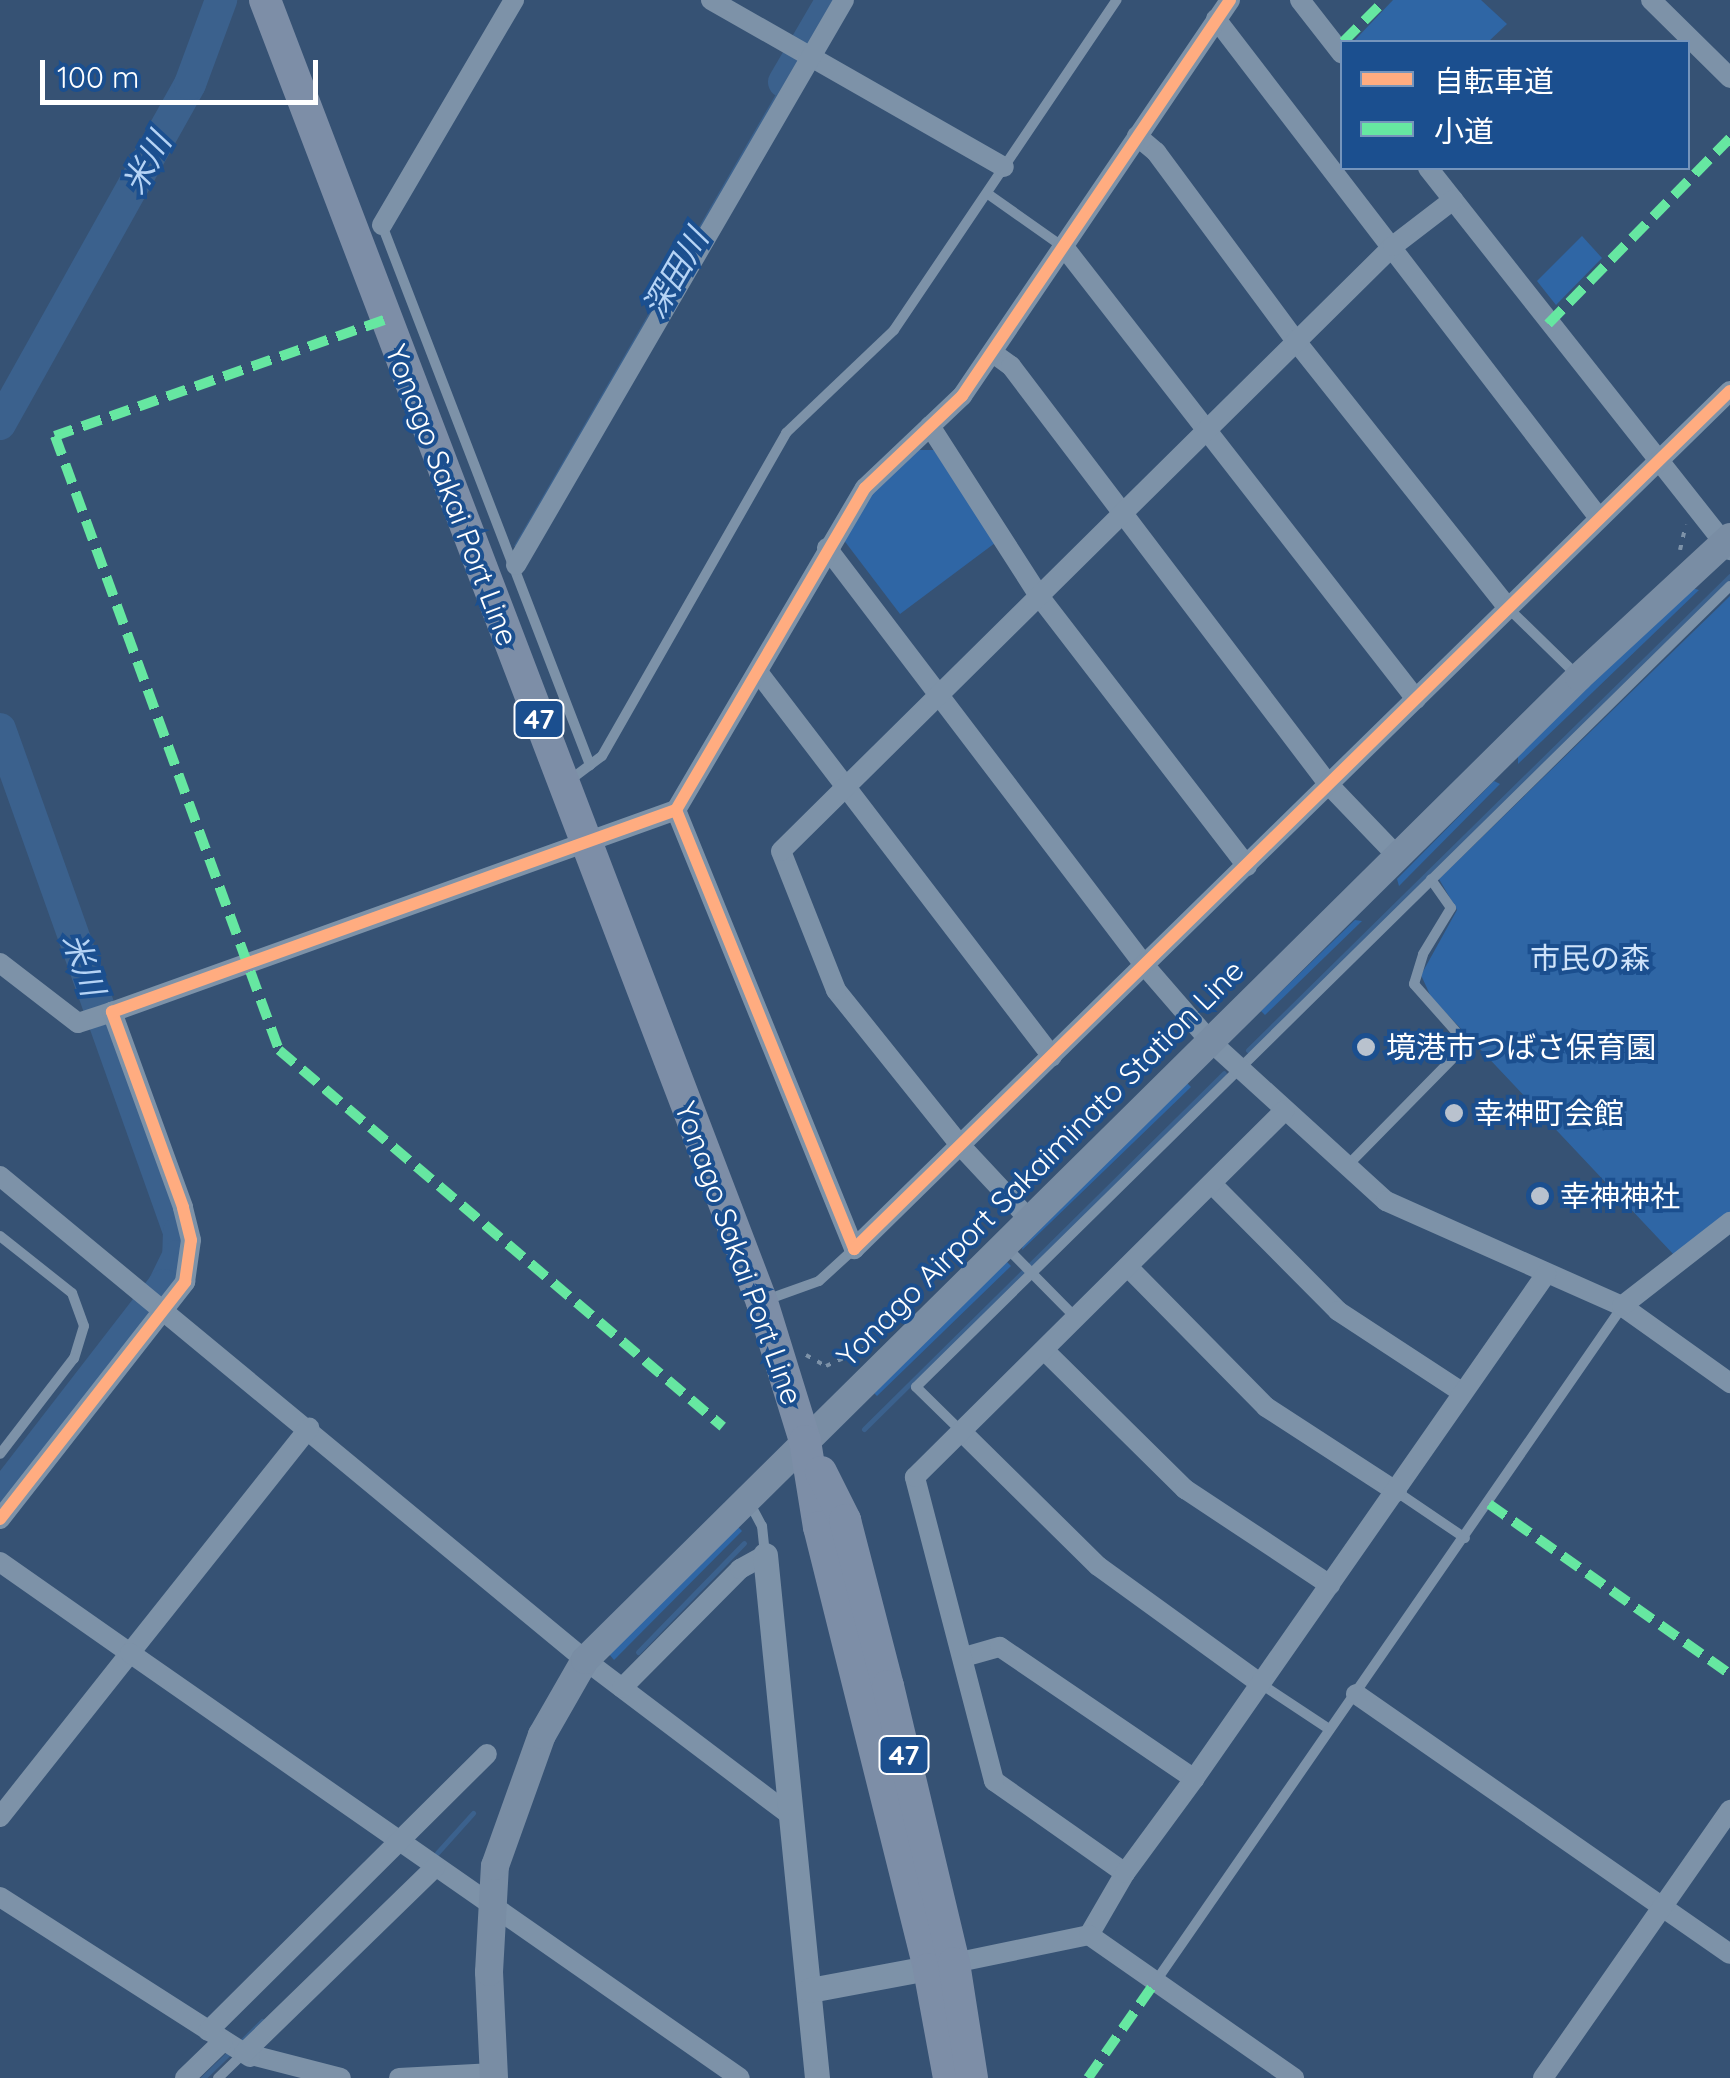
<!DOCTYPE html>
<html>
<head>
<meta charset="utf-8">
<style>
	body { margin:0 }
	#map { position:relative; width:1730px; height:2078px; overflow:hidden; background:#365274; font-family:Quicksand,"Noto Sans JP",sans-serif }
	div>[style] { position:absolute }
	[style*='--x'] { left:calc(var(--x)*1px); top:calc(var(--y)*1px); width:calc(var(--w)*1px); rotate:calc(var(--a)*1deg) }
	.green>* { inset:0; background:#2f66a5 }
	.water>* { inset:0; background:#3b618d }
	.stream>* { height:5px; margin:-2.5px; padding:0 2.5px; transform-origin:2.5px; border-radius:2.5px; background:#3b618d }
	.river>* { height:32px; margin:-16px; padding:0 16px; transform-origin:16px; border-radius:16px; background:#3b618d }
	.path>* { height:4px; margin-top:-2px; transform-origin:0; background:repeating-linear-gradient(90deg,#7d92a8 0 5px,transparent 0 13px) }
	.service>* { height:10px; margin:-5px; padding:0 5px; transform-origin:5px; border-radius:5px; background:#7d92a8 }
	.minor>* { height:20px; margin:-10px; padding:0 10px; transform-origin:10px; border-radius:10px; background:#7d92a8 }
	.tertiary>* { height:25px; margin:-12.5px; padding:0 12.5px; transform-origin:12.5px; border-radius:12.5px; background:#7d92a8 }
	.secondary>* { height:28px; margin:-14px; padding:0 14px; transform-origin:14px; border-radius:14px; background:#798da4 }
	.primary>* { height:32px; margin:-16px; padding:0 16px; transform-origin:16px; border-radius:16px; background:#7d8ea7 }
	.quiet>* { height:10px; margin-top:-5px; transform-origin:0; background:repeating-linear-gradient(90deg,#66e7a1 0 20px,transparent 0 30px) }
	.cycleway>* { height:12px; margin:-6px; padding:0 6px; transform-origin:6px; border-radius:6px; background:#ffac80 }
	.dots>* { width:28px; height:28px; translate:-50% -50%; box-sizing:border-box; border:5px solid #1b4f8f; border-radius:50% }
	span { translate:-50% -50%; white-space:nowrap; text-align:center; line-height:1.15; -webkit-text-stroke:8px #1b4f8f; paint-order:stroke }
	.shield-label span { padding:2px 8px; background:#1b4f8f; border:2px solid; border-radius:8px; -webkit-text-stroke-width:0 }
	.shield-label { font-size:28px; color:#fff; font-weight:700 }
	.street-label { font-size:30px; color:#fff }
	.park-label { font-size:30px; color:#cfe3fa }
	.poi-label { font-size:30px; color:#fff }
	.left { translate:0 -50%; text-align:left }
	.water-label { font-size:32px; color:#b5d3f5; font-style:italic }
	.legend { position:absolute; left:1340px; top:40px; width:350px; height:130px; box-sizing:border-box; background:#1b4f8f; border:2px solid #7695bc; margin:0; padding:12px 18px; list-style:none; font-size:30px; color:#fff }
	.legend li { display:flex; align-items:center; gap:20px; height:50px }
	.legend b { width:50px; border:2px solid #7695bc }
	.scale { position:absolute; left:40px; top:60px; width:278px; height:45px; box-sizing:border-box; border:5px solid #fff; border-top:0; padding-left:12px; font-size:30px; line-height:35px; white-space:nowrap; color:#fff; -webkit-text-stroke:8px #1b4f8f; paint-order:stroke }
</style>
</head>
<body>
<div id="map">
	<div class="green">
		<i style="clip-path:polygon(1393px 0,1481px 0,1507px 24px,1488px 42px,1353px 42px)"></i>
		<i style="clip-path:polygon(1582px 236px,1602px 258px,1556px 305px,1537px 281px)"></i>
		<i style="clip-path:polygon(919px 450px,934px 450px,995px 543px,900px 614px,843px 539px,870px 494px)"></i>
		<i style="clip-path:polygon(1692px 588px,1699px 590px,1518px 764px,1518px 754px)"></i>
		<i style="clip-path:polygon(1730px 596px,1730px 1215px,1675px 1256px,1431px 997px,1421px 975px,1457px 910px,1439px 879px)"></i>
		<i style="clip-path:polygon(1494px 781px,1500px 784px,1399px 886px,1397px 879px)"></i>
		<i style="clip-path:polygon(1355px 920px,1362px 921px,1265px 1015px,1261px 1011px)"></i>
		<i style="clip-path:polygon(1187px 1083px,1191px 1087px,1022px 1250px,1024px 1240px)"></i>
		<i style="clip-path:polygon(1006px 1261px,1011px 1266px,877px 1396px,872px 1391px)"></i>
		<i style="clip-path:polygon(738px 1527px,742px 1531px,614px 1660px,609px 1654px)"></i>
	</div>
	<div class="water">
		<i style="clip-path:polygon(794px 63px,798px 65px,518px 548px,514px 546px)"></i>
	</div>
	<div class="stream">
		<i style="--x:1248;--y:1050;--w:676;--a:-44.52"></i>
		<i style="--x:864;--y:1429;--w:506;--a:-44.68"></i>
		<i style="--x:638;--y:1652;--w:152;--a:-45.8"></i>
		<i style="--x:437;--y:1853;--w:54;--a:-48"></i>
		<i style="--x:238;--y:2045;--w:34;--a:-45"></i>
		<i style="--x:203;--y:2078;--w:37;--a:-44"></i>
	</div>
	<div class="river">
		<i style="--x:784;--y:82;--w:95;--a:-59.7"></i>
		<i style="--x:0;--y:424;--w:389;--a:-60.8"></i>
		<i style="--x:190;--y:84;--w:90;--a:-69.7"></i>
		<i style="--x:0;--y:729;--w:534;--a:70.41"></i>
		<i style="--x:179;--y:1232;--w:24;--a:92"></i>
		<i style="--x:178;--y:1256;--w:32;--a:116"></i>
		<i style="--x:164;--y:1285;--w:268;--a:127.7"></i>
	</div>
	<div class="path">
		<i style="--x:1680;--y:550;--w:26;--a:-77"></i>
		<i style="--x:806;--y:1355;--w:23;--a:29"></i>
		<i style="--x:826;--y:1366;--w:46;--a:-24.3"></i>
	</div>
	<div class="service">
		<i style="--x:988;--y:194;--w:92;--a:35.2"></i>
		<i style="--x:382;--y:225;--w:579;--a:68.93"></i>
		<i style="--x:1509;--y:609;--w:98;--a:44.2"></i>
		<i style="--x:570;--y:780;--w:40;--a:-37"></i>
		<i style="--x:602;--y:756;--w:372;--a:-60.3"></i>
		<i style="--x:786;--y:433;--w:149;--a:-43.6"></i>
		<i style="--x:894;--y:330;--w:398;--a:-56"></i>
		<i style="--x:1347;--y:1166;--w:171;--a:-45.5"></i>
		<i style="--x:1467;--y:1044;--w:80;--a:-131.5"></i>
		<i style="--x:1414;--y:984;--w:31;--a:-73"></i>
		<i style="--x:1423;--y:954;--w:54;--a:-58.7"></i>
		<i style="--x:1451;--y:908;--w:35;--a:-125"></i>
		<i style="--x:0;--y:1236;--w:92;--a:38.4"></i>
		<i style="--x:72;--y:1293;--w:35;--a:70"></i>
		<i style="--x:84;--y:1326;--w:34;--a:107"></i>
		<i style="--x:74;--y:1358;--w:121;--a:127.6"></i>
		<i style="--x:1007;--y:1248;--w:98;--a:45.4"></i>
		<i style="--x:766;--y:1300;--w:56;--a:-19.7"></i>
		<i style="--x:819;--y:1281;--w:47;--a:-42.4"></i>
		<i style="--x:961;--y:1431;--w:63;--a:-135.6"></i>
		<i style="--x:916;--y:1387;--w:1142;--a:-44.54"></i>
		<i style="--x:1397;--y:1492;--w:82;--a:34.1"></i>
		<i style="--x:748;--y:1500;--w:30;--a:62"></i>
		<i style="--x:762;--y:1526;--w:28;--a:84"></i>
		<i style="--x:1261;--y:1684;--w:82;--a:33.5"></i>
		<i style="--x:1156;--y:1981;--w:819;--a:-55.34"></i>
		<i style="--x:218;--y:2078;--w:36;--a:-44"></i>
	</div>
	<div class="minor">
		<i style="--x:711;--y:0;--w:337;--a:29.7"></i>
		<i style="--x:1300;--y:0;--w:68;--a:52.1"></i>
		<i style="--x:1651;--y:0;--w:111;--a:44.6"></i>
		<i style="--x:1216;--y:19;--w:629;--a:52.49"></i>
		<i style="--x:1137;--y:136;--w:25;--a:40"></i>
		<i style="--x:1156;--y:152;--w:234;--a:53.5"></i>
		<i style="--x:1295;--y:340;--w:342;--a:51.5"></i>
		<i style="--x:1428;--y:168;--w:487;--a:51.7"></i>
		<i style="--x:382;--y:225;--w:261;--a:-59.6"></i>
		<i style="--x:1064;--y:247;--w:573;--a:52.09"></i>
		<i style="--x:993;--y:353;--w:22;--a:36"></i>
		<i style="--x:1011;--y:366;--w:526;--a:52.8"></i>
		<i style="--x:1329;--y:785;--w:100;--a:46.2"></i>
		<i style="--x:930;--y:426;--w:202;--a:57.3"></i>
		<i style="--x:1039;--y:596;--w:341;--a:52.4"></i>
		<i style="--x:827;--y:548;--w:525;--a:52.74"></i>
		<i style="--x:1145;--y:966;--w:99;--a:49.1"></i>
		<i style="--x:1210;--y:1041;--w:238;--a:42.3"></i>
		<i style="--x:1386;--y:1201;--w:258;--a:24"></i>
		<i style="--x:1622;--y:1306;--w:133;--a:35.5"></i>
		<i style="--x:516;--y:565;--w:653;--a:-59.86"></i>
		<i style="--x:758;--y:672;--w:484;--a:52.6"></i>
		<i style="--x:676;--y:810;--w:474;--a:67.9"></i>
		<i style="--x:854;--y:1249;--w:1226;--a:-44.41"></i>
		<i style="--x:0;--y:963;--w:98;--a:37.6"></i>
		<i style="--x:78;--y:1023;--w:36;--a:-18"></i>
		<i style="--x:0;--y:1176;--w:759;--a:39.6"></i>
		<i style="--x:585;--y:1660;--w:258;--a:37.1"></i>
		<i style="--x:1212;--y:1184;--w:179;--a:45.2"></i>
		<i style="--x:1338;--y:1311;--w:148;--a:33.2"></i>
		<i style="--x:1028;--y:1218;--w:100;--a:-133"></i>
		<i style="--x:960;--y:1145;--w:198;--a:-128.7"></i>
		<i style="--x:836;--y:990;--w:149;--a:-111.6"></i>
		<i style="--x:781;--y:851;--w:861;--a:-44.67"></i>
		<i style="--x:1393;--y:246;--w:76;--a:-37.5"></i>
		<i style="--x:1128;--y:1267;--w:197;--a:45.4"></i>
		<i style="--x:1266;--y:1407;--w:156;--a:33"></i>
		<i style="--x:1622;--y:1306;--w:137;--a:-37.9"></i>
		<i style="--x:1045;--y:1351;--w:197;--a:44.6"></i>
		<i style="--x:1185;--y:1489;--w:174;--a:33.5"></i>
		<i style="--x:962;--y:1432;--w:191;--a:44.6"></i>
		<i style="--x:1098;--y:1566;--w:201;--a:35.9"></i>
		<i style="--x:0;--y:1519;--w:301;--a:-52"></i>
		<i style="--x:185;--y:1282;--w:42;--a:-81.9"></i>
		<i style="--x:191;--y:1240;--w:34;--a:-104"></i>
		<i style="--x:183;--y:1207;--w:208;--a:-110"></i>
		<i style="--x:112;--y:1012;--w:599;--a:-19.71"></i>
		<i style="--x:676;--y:810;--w:373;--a:-59.6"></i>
		<i style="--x:865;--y:488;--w:134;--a:-43.5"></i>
		<i style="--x:962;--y:396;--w:478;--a:-55.9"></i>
		<i style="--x:0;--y:1562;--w:159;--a:35"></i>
		<i style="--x:130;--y:1653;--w:288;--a:-51.5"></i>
		<i style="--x:964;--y:1657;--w:37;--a:-16"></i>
		<i style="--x:1000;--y:1647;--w:235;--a:34.2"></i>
		<i style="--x:1194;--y:1779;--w:616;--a:-55.12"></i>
		<i style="--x:622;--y:1688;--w:168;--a:-45.2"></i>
		<i style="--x:740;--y:1569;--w:29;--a:-29"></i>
		<i style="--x:1356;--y:1694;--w:455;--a:34.8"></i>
		<i style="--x:0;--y:1817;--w:209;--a:-51.6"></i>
		<i style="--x:130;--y:1653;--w:743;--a:34.87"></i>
		<i style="--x:1125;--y:1873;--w:160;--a:-144.9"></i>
		<i style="--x:994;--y:1781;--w:314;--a:-104.6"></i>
		<i style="--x:915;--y:1477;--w:521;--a:-44.77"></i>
		<i style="--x:0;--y:1897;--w:290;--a:32.6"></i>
		<i style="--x:244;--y:2053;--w:100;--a:14.5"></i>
		<i style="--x:1089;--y:1935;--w:72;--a:-59.9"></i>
		<i style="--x:1125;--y:1873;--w:117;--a:-53.7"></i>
		<i style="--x:954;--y:1963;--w:138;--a:-11.7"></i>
		<i style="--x:1089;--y:1935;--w:250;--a:34.9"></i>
		<i style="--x:208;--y:2031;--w:393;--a:-44.8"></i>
		<i style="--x:250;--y:2057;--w:7;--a:-146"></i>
		<i style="--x:244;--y:2053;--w:267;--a:-44.2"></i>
		<i style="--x:185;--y:2078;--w:53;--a:-44.2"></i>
		<i style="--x:399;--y:2078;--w:95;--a:-3"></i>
		<i style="--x:1543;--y:2078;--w:327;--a:-55.1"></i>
	</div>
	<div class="tertiary">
		<i style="--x:765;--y:1555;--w:526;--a:84.32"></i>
		<i style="--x:810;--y:1990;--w:136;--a:-10.6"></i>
	</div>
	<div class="secondary">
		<i style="--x:494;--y:2078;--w:106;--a:-92.7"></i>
		<i style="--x:489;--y:1972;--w:106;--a:-86.8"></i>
		<i style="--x:495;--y:1866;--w:139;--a:-70.3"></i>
		<i style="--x:542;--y:1735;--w:86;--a:-60.2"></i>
		<i style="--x:585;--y:1660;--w:1398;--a:-44.68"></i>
		<i style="--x:1579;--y:677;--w:206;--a:-42.8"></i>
	</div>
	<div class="primary">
		<i style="--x:265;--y:0;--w:1394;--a:69.11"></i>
		<i style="--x:762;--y:1302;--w:145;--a:72.8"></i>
		<i style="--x:805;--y:1441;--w:87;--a:80.8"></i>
		<i style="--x:819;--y:1527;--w:455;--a:76"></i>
		<i style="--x:929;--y:1969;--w:111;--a:79.6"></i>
		<i style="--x:821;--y:1472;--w:54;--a:63.4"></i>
		<i style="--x:845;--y:1520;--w:171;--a:75.5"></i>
		<i style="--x:888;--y:1686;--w:285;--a:76.6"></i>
		<i style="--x:954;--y:1963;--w:116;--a:81.1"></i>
	</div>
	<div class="quiet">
		<i style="--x:1343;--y:42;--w:59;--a:-45"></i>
		<i style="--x:384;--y:320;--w:349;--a:160.6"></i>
		<i style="--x:55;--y:436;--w:654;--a:69.96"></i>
		<i style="--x:279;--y:1050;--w:582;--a:40.33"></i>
		<i style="--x:1548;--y:324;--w:260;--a:-45.6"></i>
		<i style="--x:1489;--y:1504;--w:295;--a:35.2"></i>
		<i style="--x:1088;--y:2078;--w:118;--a:-55"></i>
	</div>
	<div class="cycleway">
		<i style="--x:676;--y:810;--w:474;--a:67.9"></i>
		<i style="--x:854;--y:1249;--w:1226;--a:-44.41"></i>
		<i style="--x:0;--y:1519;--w:301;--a:-52"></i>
		<i style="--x:185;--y:1282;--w:42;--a:-81.9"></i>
		<i style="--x:191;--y:1240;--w:34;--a:-104"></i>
		<i style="--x:183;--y:1207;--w:208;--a:-110"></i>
		<i style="--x:112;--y:1012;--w:599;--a:-19.71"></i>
		<i style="--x:676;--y:810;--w:373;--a:-59.6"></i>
		<i style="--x:865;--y:488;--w:134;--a:-43.5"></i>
		<i style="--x:962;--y:396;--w:478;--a:-55.9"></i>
	</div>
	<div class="dots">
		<i style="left:1366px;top:1047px;background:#b9c2ce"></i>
		<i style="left:1454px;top:1113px;background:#b9c2ce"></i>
		<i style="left:1540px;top:1196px;background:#b9c2ce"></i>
	</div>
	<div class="shield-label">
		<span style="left:539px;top:719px">47</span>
		<span style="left:904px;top:1755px">47</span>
	</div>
	<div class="street-label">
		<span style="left:452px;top:495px;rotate:69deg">Yonago Sakai Port Line</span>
		<span style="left:1040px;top:1163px;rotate:-45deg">Yonago Airport Sakaiminato Station Line</span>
		<span style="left:739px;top:1253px;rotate:70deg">Yonago Sakai Port Line</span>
	</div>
	<div class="park-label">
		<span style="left:1590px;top:958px">市民の森</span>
	</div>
	<div class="poi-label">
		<span class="left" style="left:1386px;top:1047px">境港市つばさ保育園</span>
		<span class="left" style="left:1474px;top:1113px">幸神町会館</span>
		<span class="left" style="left:1560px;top:1196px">幸神神社</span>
	</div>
	<div class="water-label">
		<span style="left:146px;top:163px;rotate:-61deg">米川</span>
		<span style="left:675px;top:273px;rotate:-60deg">深田川</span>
		<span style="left:84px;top:964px;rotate:70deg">米川</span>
	</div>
	<ul class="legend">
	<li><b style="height:12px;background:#ffac80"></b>自転車道</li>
	<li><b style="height:12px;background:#66e7a1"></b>小道</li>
	</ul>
	<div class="scale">100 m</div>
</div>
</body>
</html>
